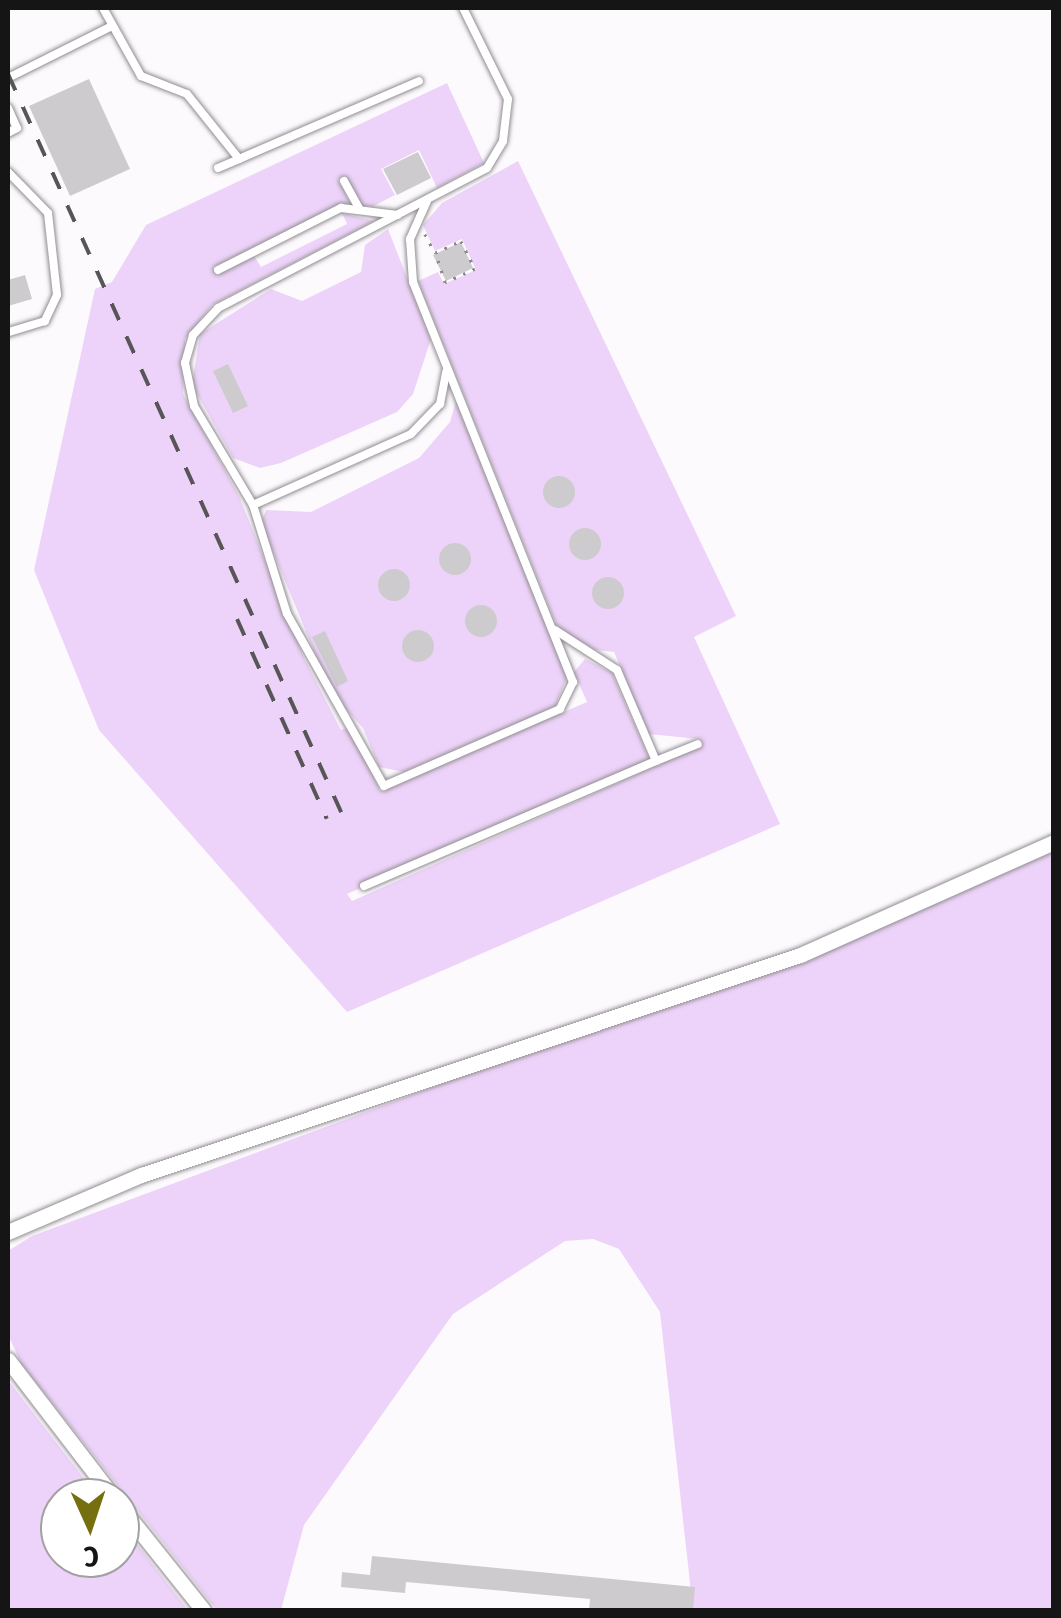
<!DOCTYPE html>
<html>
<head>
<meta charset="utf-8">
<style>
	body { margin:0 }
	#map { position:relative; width:1061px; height:1618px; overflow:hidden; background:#fdfafe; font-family:"Fira Sans Condensed",sans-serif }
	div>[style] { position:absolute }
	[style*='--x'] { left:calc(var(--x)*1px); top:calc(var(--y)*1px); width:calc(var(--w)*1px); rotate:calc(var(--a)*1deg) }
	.green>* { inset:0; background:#edd3f9 }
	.building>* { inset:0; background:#cecbcf }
	.round { border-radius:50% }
	.path>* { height:2.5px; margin-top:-1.25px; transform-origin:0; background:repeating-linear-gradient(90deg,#8b898b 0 2.5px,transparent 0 10.5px) }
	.roads { filter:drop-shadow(0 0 2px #908d91) drop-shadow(0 0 2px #908d91) }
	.service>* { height:8px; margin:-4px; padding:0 4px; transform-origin:4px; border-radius:4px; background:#fff }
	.minor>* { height:15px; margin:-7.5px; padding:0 7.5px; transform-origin:7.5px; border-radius:7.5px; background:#fff }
	.rail>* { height:4px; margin-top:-2px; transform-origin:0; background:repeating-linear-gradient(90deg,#575557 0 18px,transparent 0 36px) }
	span { translate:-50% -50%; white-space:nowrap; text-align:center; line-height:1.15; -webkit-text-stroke:9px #fff; paint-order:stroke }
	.frame { position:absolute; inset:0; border:10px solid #161516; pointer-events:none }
	.north { position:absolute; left:40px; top:1478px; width:100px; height:100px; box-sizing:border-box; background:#fff; border:2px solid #a2a1a2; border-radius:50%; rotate:177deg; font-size:28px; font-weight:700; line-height:40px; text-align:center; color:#161516 }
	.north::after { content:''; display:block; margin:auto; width:35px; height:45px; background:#756f0f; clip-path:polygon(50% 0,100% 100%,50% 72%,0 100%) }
</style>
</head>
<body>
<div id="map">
	<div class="green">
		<i style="clip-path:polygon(447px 83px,484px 163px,437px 188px,419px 150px,381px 169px,395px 195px,372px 207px,361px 205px,347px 177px,339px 181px,350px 203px,213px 267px,217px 275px,254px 256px,261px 267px,347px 224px,342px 213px,374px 221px,212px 305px,185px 339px,183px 394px,239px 496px,305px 660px,341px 730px,350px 727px,380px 791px,587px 702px,574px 672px,585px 659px,612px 673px,650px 760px,347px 894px,352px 901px,701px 746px,699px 739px,649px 734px,614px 652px,588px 649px,557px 627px,418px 281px,438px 272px,444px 284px,476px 270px,462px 239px,435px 251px,423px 225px,442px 203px,518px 161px,736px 616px,694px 637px,780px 824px,347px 1012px,99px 730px,34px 570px,95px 289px,112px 282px,146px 225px)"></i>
		<i style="clip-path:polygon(388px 229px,431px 339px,413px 394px,397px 412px,281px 463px,260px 468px,233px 458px,192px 385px,200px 334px,271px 289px,302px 301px,361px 272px,365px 245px)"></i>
		<i style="clip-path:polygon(456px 401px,568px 674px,555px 707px,404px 772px,379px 767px,363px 728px,332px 694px,261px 523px,266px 510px,311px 512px,419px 458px,450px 422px)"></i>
		<i style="clip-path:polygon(1053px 849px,1053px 1610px,693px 1610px,660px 1312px,619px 1249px,593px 1239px,565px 1241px,453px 1314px,304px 1525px,281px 1610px,217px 1610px,22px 1365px,8px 1335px,8px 1251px,32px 1236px,950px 895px)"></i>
		<i style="clip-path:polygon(8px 1380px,99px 1498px,60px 1498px,60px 1558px,120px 1558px,120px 1523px,188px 1610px,8px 1610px)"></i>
	</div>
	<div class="building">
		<i style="clip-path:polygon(89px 79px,130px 169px,70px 196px,29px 106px)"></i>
		<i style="clip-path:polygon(418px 152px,431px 178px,397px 195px,383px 169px)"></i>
		<i style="clip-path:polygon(461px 242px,473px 268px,446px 281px,433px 255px)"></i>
		<i style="clip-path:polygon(25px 275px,32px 299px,8px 306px,8px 280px)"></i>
		<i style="clip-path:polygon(228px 364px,248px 406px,233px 413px,213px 371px)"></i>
		<i class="round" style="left:543px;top:476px;width:32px;height:32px"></i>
		<i class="round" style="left:569px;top:528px;width:32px;height:32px"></i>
		<i class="round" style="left:439px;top:543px;width:32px;height:32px"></i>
		<i class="round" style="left:378px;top:569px;width:32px;height:32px"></i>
		<i class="round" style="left:592px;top:577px;width:32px;height:32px"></i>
		<i class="round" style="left:465px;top:605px;width:32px;height:32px"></i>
		<i class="round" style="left:402px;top:630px;width:32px;height:32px"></i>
		<i style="clip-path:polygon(325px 631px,348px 681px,337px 687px,312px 637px)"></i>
		<i style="clip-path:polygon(372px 1556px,695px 1587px,693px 1610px,589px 1610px,590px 1599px,406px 1582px,405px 1593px,341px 1587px,342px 1572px,370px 1575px)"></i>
	</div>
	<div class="path">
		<i style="--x:425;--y:234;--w:21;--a:62"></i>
		<i style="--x:435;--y:253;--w:29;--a:-25"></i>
		<i style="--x:461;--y:241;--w:31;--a:63"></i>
		<i style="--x:475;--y:269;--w:33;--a:155"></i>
		<i style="--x:445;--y:283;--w:32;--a:-108"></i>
	</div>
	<div class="roads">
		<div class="service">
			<i style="--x:103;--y:8;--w:78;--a:60.8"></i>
			<i style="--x:141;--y:76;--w:49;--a:21.4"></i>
			<i style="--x:187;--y:94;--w:83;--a:51.3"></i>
			<i style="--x:239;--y:159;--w:196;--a:-23.4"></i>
			<i style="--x:8;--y:78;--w:116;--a:-26.6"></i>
			<i style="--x:8;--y:108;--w:22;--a:66"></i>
			<i style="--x:17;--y:128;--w:10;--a:151"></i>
			<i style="--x:218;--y:168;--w:23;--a:-23"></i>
			<i style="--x:8;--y:172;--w:57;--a:45.7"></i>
			<i style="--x:48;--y:213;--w:82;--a:83.7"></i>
			<i style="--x:57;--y:295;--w:29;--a:115"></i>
			<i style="--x:45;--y:321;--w:39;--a:163"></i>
			<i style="--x:344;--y:181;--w:33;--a:61"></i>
			<i style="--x:427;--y:201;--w:42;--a:114.1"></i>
			<i style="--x:410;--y:239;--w:43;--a:86"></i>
			<i style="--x:413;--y:282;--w:431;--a:68.2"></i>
			<i style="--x:573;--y:682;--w:30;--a:116"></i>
			<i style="--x:560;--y:709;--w:192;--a:156.4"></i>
			<i style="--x:384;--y:786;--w:197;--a:-119.4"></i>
			<i style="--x:287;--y:614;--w:114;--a:-107.3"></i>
			<i style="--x:253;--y:505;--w:115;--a:-120.8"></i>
			<i style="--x:194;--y:406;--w:44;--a:-101.8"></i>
			<i style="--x:185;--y:363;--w:29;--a:-74"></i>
			<i style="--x:193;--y:335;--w:37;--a:-47"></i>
			<i style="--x:218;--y:308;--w:303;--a:-27.5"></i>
			<i style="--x:487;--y:168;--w:31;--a:-59"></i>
			<i style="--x:503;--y:141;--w:42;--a:-83.2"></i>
			<i style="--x:508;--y:99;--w:102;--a:-116.3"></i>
			<i style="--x:218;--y:270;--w:138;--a:-26.8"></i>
			<i style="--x:341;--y:208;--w:57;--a:7"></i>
			<i style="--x:253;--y:505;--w:173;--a:-24.2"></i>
			<i style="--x:411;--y:434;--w:42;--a:-46"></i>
			<i style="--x:440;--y:404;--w:33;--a:-79"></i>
			<i style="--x:656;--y:761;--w:45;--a:-22"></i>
			<i style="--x:364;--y:886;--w:318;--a:-23.2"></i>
			<i style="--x:656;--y:761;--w:99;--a:-113.2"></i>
			<i style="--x:617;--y:670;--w:74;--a:-147.2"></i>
		</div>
		<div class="minor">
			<i style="--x:8;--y:1232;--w:145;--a:-23.2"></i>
			<i style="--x:141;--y:1175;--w:695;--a:-18.46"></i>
			<i style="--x:800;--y:955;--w:278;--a:-24"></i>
			<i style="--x:8;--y:1360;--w:174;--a:52.5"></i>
			<i style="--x:120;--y:1506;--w:133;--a:51.4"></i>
		</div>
	</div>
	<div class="rail">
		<i style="--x:8;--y:74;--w:810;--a:65.71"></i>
		<i style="--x:237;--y:619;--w:219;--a:65.8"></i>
	</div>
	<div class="frame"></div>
	<div class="north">С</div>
</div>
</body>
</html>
